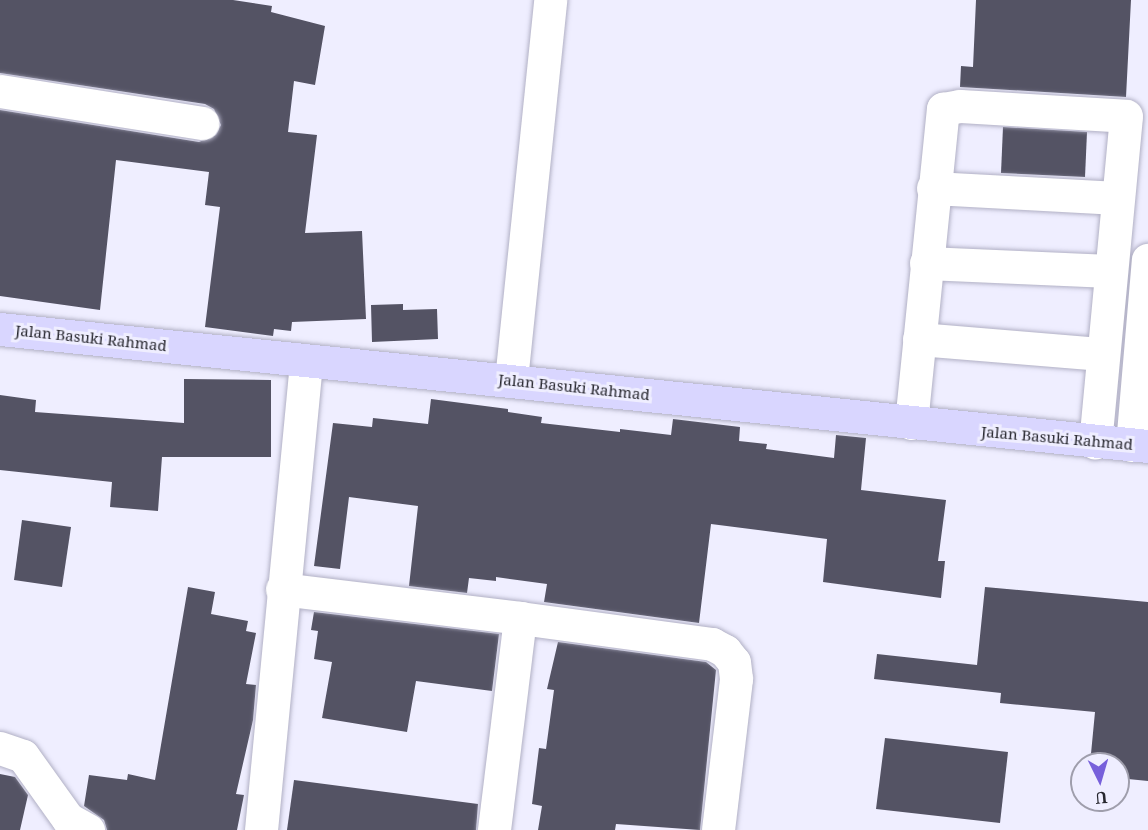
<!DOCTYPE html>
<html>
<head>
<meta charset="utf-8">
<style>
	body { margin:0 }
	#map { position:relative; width:1148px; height:830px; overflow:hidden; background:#efeeff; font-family:"Noto Serif",serif }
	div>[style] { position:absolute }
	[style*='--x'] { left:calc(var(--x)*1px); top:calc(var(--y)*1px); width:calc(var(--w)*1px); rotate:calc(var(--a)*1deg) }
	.building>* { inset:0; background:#545364 }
	.roads { filter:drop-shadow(0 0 2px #b1b0c5) drop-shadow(0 0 2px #b1b0c5) }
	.minor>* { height:33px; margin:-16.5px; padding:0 16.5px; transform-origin:16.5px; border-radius:16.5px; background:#fff }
	.major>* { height:33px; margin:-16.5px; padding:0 16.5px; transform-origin:16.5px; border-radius:16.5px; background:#d9d6ff }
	span { translate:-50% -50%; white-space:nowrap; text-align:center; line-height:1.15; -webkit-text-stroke:6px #efeeff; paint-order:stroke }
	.street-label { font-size:15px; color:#27272f }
	.north { position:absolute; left:1070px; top:752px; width:60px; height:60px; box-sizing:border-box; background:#efeeff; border:2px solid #9f9eac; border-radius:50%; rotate:175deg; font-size:16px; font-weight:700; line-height:24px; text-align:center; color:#27272f }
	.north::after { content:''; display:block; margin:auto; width:21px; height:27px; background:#7760db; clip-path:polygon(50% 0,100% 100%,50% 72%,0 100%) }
</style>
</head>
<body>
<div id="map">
	<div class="building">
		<i style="clip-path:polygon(0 0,233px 0,272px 6px,271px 12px,325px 26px,315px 85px,294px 81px,288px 132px,317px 135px,305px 233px,362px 231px,366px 319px,292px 322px,291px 331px,274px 329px,273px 336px,205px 327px,220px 207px,205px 205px,209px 172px,116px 160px,100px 310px,0 296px,0 110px,199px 142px,216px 135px,221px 125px,214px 109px,205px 104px,0 73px)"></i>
		<i style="clip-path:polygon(976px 0,1131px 0,1126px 97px,960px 87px,961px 66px,973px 67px)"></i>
		<i style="clip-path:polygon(1003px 127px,1087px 132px,1085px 177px,1001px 173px)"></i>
		<i style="clip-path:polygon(403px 304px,403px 310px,437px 309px,438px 339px,372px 342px,371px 305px)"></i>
		<i style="clip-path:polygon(184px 379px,271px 380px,271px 457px,162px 457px,158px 511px,110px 507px,112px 482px,0 470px,0 395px,36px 400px,35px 412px,184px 423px)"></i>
		<i style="clip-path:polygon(431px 399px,508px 409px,508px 412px,542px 417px,541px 423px,620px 432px,620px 429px,671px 435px,673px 419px,740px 427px,739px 441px,767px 444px,766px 449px,834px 458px,836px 435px,866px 438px,861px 490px,946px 500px,938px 561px,945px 561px,941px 598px,823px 582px,827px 539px,711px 524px,699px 623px,544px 602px,547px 584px,496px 577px,496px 581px,469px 578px,467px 593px,409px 586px,418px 506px,349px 497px,340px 569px,314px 566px,333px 423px,372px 427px,373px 418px,428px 424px)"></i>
		<i style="clip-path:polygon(22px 520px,71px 527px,62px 587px,14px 580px)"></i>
		<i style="clip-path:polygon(188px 587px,215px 592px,211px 614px,248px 621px,246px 631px,256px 633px,246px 684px,256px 685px,253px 720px,236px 794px,244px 795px,237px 830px,107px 830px,104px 820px,84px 806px,89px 775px,127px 780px,128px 774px,155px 780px)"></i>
		<i style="clip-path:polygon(985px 587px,1148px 602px,1148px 781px,1118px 778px,1118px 764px,1090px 764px,1095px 712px,1000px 703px,1001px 693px,874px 679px,877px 654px,977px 665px)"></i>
		<i style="clip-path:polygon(314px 612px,499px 634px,492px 691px,416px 681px,407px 732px,322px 718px,332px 662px,314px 659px,318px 631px,311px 630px)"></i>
		<i style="clip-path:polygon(558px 642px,706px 662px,716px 670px,700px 830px,616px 824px,615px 830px,538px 830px,542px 806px,532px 804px,539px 748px,546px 749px,554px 690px,547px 689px)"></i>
		<i style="clip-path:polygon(885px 738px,1008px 752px,1000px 823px,876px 809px)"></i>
		<i style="clip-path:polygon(0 774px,15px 777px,28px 795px,20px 830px,0 830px)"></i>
		<i style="clip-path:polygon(294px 780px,478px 804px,476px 830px,287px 830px)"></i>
	</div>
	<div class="roads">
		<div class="minor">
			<i style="--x:0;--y:91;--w:205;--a:9"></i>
			<i style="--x:933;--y:188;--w:185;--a:3.1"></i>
			<i style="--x:926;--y:263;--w:184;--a:2.5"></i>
			<i style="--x:919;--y:339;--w:184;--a:4.7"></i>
			<i style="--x:511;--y:380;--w:382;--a:-84.1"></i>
			<i style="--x:911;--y:423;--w:316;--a:-84.2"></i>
			<i style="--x:943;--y:109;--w:17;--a:-10"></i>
			<i style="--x:960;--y:106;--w:166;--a:3.4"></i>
			<i style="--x:1126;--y:116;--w:328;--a:95.4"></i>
			<i style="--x:1132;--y:445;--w:186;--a:-85.1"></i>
			<i style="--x:282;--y:589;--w:240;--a:6.9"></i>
			<i style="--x:520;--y:618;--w:214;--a:97"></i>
			<i style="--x:520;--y:618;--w:194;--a:7.7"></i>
			<i style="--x:712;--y:644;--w:15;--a:28"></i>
			<i style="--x:725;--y:651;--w:14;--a:51"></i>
			<i style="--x:734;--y:662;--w:17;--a:83"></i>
			<i style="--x:736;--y:679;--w:152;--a:96.8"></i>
			<i style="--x:0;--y:748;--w:24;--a:19"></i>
			<i style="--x:23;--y:756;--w:77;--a:54.5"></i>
			<i style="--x:68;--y:819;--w:23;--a:29"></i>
			<i style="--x:261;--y:830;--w:471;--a:-84.5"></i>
		</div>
		<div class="major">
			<i style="--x:0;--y:329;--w:1154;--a:5.82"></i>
		</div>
	</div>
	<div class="street-label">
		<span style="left:91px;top:338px;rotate:6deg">Jalan Basuki Rahmad</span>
		<span style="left:574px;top:387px;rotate:6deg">Jalan Basuki Rahmad</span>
		<span style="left:1057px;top:438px;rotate:5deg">Jalan Basuki Rahmad</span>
	</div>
	<div class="north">U</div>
</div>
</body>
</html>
